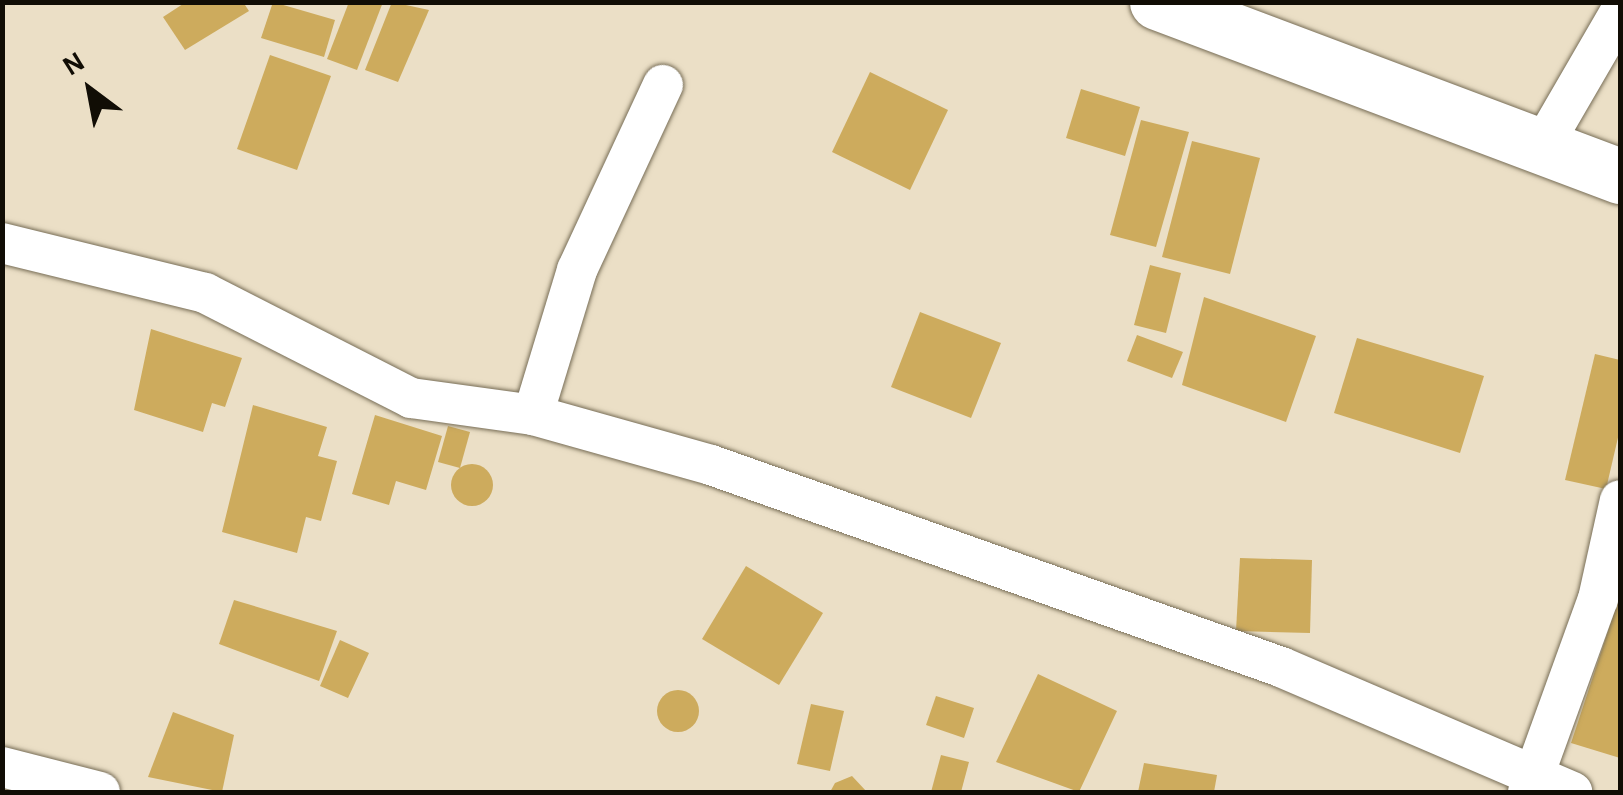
<!DOCTYPE html>
<html>
<head>
<meta charset="utf-8">
<style>
	body { margin:0 }
	#map { position:relative; width:1623px; height:795px; overflow:hidden; background:#ebdfc6; font-family:"Alegreya Sans",sans-serif }
	div>[style] { position:absolute }
	[style*='--x'] { left:calc(var(--x)*1px); top:calc(var(--y)*1px); width:calc(var(--w)*1px); rotate:calc(var(--a)*1deg) }
	.building>* { inset:0; background:#cdab5d }
	.round { border-radius:50% }
	.roads { filter:drop-shadow(0 0 2px #776d56) drop-shadow(0 0 2px #776d56) }
	.minor>* { height:40px; margin:-20px; padding:0 20px; transform-origin:20px; border-radius:20px; background:#fff }
	.trunk>* { height:55px; margin:-27.5px; padding:0 27.5px; transform-origin:27.5px; border-radius:27.5px; background:#fff }
	span { translate:-50% -50%; white-space:nowrap; text-align:center; line-height:1.15; -webkit-text-stroke:8px #ebdfc6; paint-order:stroke }
	.frame { position:absolute; inset:0; border:5px solid #110d05; pointer-events:none }
	.north { position:absolute; left:40px; top:40px; width:100px; height:100px; -webkit-text-stroke:8px #ebdfc6; paint-order:stroke; rotate:328deg; font-size:28px; font-weight:700; line-height:40px; text-align:center; color:#110d05 }
	.north::after { content:''; display:block; margin:auto; width:35px; height:45px; background:#110d05; clip-path:polygon(50% 0,100% 100%,50% 72%,0 100%) }
</style>
</head>
<body>
<div id="map">
	<div class="building">
		<i style="clip-path:polygon(186px 2px,243px 2px,249px 11px,185px 50px,163px 17px)"></i>
		<i style="clip-path:polygon(273px 2px,335px 20px,324px 57px,261px 38px)"></i>
		<i style="clip-path:polygon(349px 2px,383px 2px,357px 70px,327px 59px)"></i>
		<i style="clip-path:polygon(392px 2px,429px 10px,398px 82px,365px 70px)"></i>
		<i style="clip-path:polygon(270px 55px,331px 76px,297px 170px,237px 149px)"></i>
		<i style="clip-path:polygon(870px 72px,948px 110px,910px 190px,832px 152px)"></i>
		<i style="clip-path:polygon(1081px 89px,1140px 107px,1125px 156px,1066px 138px)"></i>
		<i style="clip-path:polygon(1141px 120px,1189px 132px,1156px 247px,1110px 235px)"></i>
		<i style="clip-path:polygon(1192px 141px,1260px 158px,1230px 274px,1162px 257px)"></i>
		<i style="clip-path:polygon(1150px 265px,1181px 273px,1166px 333px,1134px 325px)"></i>
		<i style="clip-path:polygon(1204px 297px,1316px 336px,1286px 422px,1182px 385px)"></i>
		<i style="clip-path:polygon(920px 312px,1001px 343px,971px 418px,891px 387px)"></i>
		<i style="clip-path:polygon(151px 329px,242px 358px,225px 407px,212px 403px,203px 432px,134px 410px)"></i>
		<i style="clip-path:polygon(1137px 335px,1183px 352px,1172px 378px,1127px 361px)"></i>
		<i style="clip-path:polygon(1357px 338px,1484px 376px,1460px 453px,1334px 413px)"></i>
		<i style="clip-path:polygon(1595px 354px,1620px 360px,1620px 429px,1606px 489px,1565px 480px)"></i>
		<i style="clip-path:polygon(253px 405px,327px 427px,318px 456px,337px 461px,321px 521px,306px 517px,297px 553px,222px 532px)"></i>
		<i style="clip-path:polygon(375px 415px,442px 436px,426px 490px,396px 481px,389px 505px,352px 494px)"></i>
		<i style="clip-path:polygon(448px 426px,470px 432px,460px 468px,438px 462px)"></i>
		<i class="round" style="left:451px;top:464px;width:42px;height:42px"></i>
		<i style="clip-path:polygon(1240px 558px,1312px 560px,1310px 633px,1236px 631px)"></i>
		<i style="clip-path:polygon(746px 566px,823px 613px,779px 685px,702px 639px)"></i>
		<i style="clip-path:polygon(1620px 595px,1620px 758px,1571px 743px)"></i>
		<i style="clip-path:polygon(234px 600px,337px 631px,319px 681px,219px 644px)"></i>
		<i style="clip-path:polygon(340px 640px,369px 653px,348px 698px,320px 686px)"></i>
		<i style="clip-path:polygon(1038px 674px,1117px 711px,1079px 792px,996px 762px)"></i>
		<i class="round" style="left:657px;top:690px;width:42px;height:42px"></i>
		<i style="clip-path:polygon(936px 696px,974px 708px,964px 738px,926px 725px)"></i>
		<i style="clip-path:polygon(811px 704px,844px 711px,830px 771px,797px 764px)"></i>
		<i style="clip-path:polygon(173px 712px,234px 735px,222px 792px,148px 777px)"></i>
		<i style="clip-path:polygon(941px 755px,969px 762px,961px 792px,931px 792px)"></i>
		<i style="clip-path:polygon(1144px 763px,1217px 775px,1214px 792px,1138px 792px)"></i>
		<i style="clip-path:polygon(852px 776px,867px 792px,830px 792px,835px 783px)"></i>
	</div>
	<div class="roads">
		<div class="minor">
			<i style="--x:1543;--y:145;--w:154;--a:-59.9"></i>
			<i style="--x:2;--y:243;--w:209;--a:13.8"></i>
			<i style="--x:205;--y:293;--w:231;--a:27"></i>
			<i style="--x:411;--y:398;--w:123;--a:7.9"></i>
			<i style="--x:533;--y:415;--w:185;--a:15.7"></i>
			<i style="--x:711;--y:465;--w:605;--a:19.51"></i>
			<i style="--x:1281;--y:667;--w:317;--a:23.2"></i>
			<i style="--x:533;--y:415;--w:152;--a:-73.1"></i>
			<i style="--x:577;--y:270;--w:204;--a:-65.1"></i>
			<i style="--x:2;--y:767;--w:101;--a:14.3"></i>
			<i style="--x:1528;--y:792;--w:205;--a:-70.1"></i>
			<i style="--x:1598;--y:599;--w:101;--a:-77.5"></i>
		</div>
		<div class="trunk">
			<i style="--x:1157;--y:2;--w:495;--a:20.6"></i>
		</div>
	</div>
	<div class="frame"></div>
	<div class="north">N</div>
</div>
</body>
</html>
